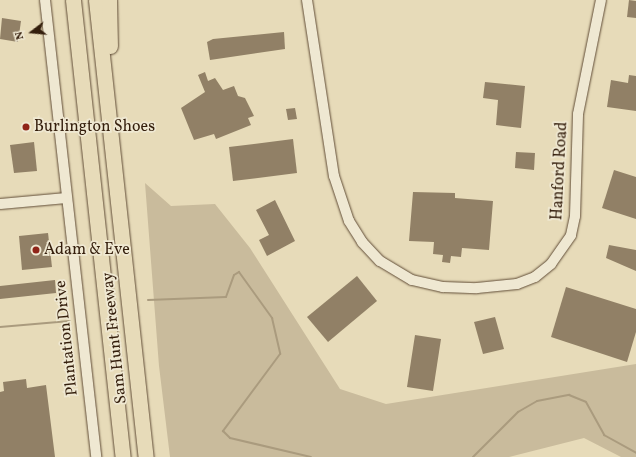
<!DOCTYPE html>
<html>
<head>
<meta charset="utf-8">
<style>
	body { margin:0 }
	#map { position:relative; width:636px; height:457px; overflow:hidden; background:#e7dbb9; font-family:Vollkorn,serif }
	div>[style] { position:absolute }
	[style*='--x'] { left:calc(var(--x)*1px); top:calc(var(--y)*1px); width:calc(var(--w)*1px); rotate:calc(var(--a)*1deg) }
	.green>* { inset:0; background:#c9bb9c }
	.stream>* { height:2px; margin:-1px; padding:0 1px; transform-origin:1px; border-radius:1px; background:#aa9b7e }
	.building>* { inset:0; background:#918066 }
	.roads { filter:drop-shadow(0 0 1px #614d37) drop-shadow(0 0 1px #614d37) }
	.minor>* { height:10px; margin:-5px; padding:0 5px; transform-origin:5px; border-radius:5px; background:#efe8d2 }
	.highway>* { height:15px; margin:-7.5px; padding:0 7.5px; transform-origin:7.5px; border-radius:7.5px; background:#e7dbb9 }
	.dots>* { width:11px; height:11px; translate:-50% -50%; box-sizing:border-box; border:2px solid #efe8d2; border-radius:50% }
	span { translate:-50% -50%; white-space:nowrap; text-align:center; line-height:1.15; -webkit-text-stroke:3.5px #efe8d2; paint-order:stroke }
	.poi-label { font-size:16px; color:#341e0c }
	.left { translate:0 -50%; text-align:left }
	.street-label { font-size:16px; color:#341e0c }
	.north { position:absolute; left:12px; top:12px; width:40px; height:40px; -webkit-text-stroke:3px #efe8d2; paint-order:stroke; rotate:254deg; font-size:11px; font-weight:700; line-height:16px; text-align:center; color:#341e0c }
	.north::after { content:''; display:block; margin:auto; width:14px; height:18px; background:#341e0c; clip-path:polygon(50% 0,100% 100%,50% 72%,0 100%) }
</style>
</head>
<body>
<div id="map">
	<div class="green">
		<i style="clip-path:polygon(145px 183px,171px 206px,215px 204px,250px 248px,340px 389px,386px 404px,636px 364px,636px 457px,621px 457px,584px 438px,509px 457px,170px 457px,159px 366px)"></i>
	</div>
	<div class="stream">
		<i style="--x:148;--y:300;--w:78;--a:-2.2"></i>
		<i style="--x:226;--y:297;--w:23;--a:-70"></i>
		<i style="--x:234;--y:275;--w:6;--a:-31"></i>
		<i style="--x:239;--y:272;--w:57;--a:54.3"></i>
		<i style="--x:272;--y:318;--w:37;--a:77"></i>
		<i style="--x:280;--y:354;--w:96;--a:126.5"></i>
		<i style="--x:223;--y:431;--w:10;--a:45"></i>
		<i style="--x:230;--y:438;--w:83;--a:13.2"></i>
		<i style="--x:0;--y:327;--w:70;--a:-4.9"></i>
		<i style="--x:473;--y:457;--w:64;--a:-45"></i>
		<i style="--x:518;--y:412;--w:22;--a:-30"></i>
		<i style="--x:537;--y:401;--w:33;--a:-11"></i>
		<i style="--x:569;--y:395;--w:18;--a:22"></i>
		<i style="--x:586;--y:402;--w:38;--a:61"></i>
		<i style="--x:604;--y:435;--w:37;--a:29"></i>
	</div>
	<div class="building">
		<i style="clip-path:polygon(629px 0,636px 1px,636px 18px,627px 17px)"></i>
		<i style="clip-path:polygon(2px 18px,21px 21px,18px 42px,0 39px)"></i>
		<i style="clip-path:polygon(284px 32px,285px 49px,210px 60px,207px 42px,213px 39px)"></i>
		<i style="clip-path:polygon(205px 72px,208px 81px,215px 78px,223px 90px,234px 86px,238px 96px,245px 98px,254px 116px,248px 118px,251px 125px,216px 139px,214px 134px,194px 140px,181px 108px,205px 92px,198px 75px)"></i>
		<i style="clip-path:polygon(629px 75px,636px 76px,636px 111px,607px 107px,611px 80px,628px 83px)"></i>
		<i style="clip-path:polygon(485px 82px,525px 86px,521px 128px,496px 125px,498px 100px,483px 98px)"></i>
		<i style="clip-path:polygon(295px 108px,297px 119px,288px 120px,286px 109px)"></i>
		<i style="clip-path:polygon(293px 139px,297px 173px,233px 181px,229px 147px)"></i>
		<i style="clip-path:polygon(34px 142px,37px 171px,14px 173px,10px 145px)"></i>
		<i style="clip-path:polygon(516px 152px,535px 153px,534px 170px,515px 168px)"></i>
		<i style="clip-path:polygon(614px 170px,636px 177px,636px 219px,602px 208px)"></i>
		<i style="clip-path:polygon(413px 192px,455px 193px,455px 198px,493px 201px,489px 250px,462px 248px,461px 257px,451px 256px,450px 263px,442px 262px,443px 255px,433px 254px,434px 242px,409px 241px)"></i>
		<i style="clip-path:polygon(275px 200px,295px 241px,267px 256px,259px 240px,269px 235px,256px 210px)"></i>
		<i style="clip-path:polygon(48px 233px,52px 267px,22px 270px,19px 236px)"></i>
		<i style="clip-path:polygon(609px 245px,636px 250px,636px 271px,606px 258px)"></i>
		<i style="clip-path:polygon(357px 276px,377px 301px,328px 342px,307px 317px)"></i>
		<i style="clip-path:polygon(55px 280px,56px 293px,0 299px,0 286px)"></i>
		<i style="clip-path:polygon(566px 287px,636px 309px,636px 332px,627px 362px,551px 337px)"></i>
		<i style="clip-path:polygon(495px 317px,504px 349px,483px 354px,474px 322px)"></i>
		<i style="clip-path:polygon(415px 335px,441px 339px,433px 391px,407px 387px)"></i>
		<i style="clip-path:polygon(26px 379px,27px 388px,46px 385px,55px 457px,0 457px,0 392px,4px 391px,3px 382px)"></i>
	</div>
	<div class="roads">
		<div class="minor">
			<i style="--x:45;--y:0;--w:460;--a:83.6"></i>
			<i style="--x:307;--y:0;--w:178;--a:81.3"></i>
			<i style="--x:334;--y:176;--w:47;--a:71.6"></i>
			<i style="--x:349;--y:221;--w:25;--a:58"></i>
			<i style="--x:362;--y:242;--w:26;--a:47"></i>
			<i style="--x:380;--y:261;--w:37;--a:31"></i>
			<i style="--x:412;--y:280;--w:32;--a:13"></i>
			<i style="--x:443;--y:287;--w:34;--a:2"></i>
			<i style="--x:477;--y:288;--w:40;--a:-5.7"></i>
			<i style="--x:517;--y:284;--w:19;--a:-21"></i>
			<i style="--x:535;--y:277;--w:21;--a:-39"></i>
			<i style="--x:551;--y:264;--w:35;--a:-55"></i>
			<i style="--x:571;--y:235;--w:19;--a:-78"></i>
			<i style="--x:575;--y:216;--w:102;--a:-88.3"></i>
			<i style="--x:578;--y:114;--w:116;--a:-78.6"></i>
			<i style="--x:0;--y:204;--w:67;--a:-5.1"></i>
		</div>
		<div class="highway">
			<i style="--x:73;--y:0;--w:460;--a:83.8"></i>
			<i style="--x:96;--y:0;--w:460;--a:83.8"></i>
			<i style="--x:109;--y:0;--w:46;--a:88.8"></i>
		</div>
	</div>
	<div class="dots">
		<i style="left:26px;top:127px;background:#8f2418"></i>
		<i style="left:36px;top:250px;background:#8f2418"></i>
	</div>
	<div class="poi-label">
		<span class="left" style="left:34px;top:127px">Burlington Shoes</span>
		<span class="left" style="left:44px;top:250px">Adam &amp; Eve</span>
	</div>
	<div class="street-label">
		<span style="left:560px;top:171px;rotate:-87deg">Hanford Road</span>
		<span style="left:67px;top:338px;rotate:-96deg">Plantation Drive</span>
		<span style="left:115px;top:338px;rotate:-96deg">Sam Hunt Freeway</span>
	</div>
	<div class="north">N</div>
</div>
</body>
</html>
